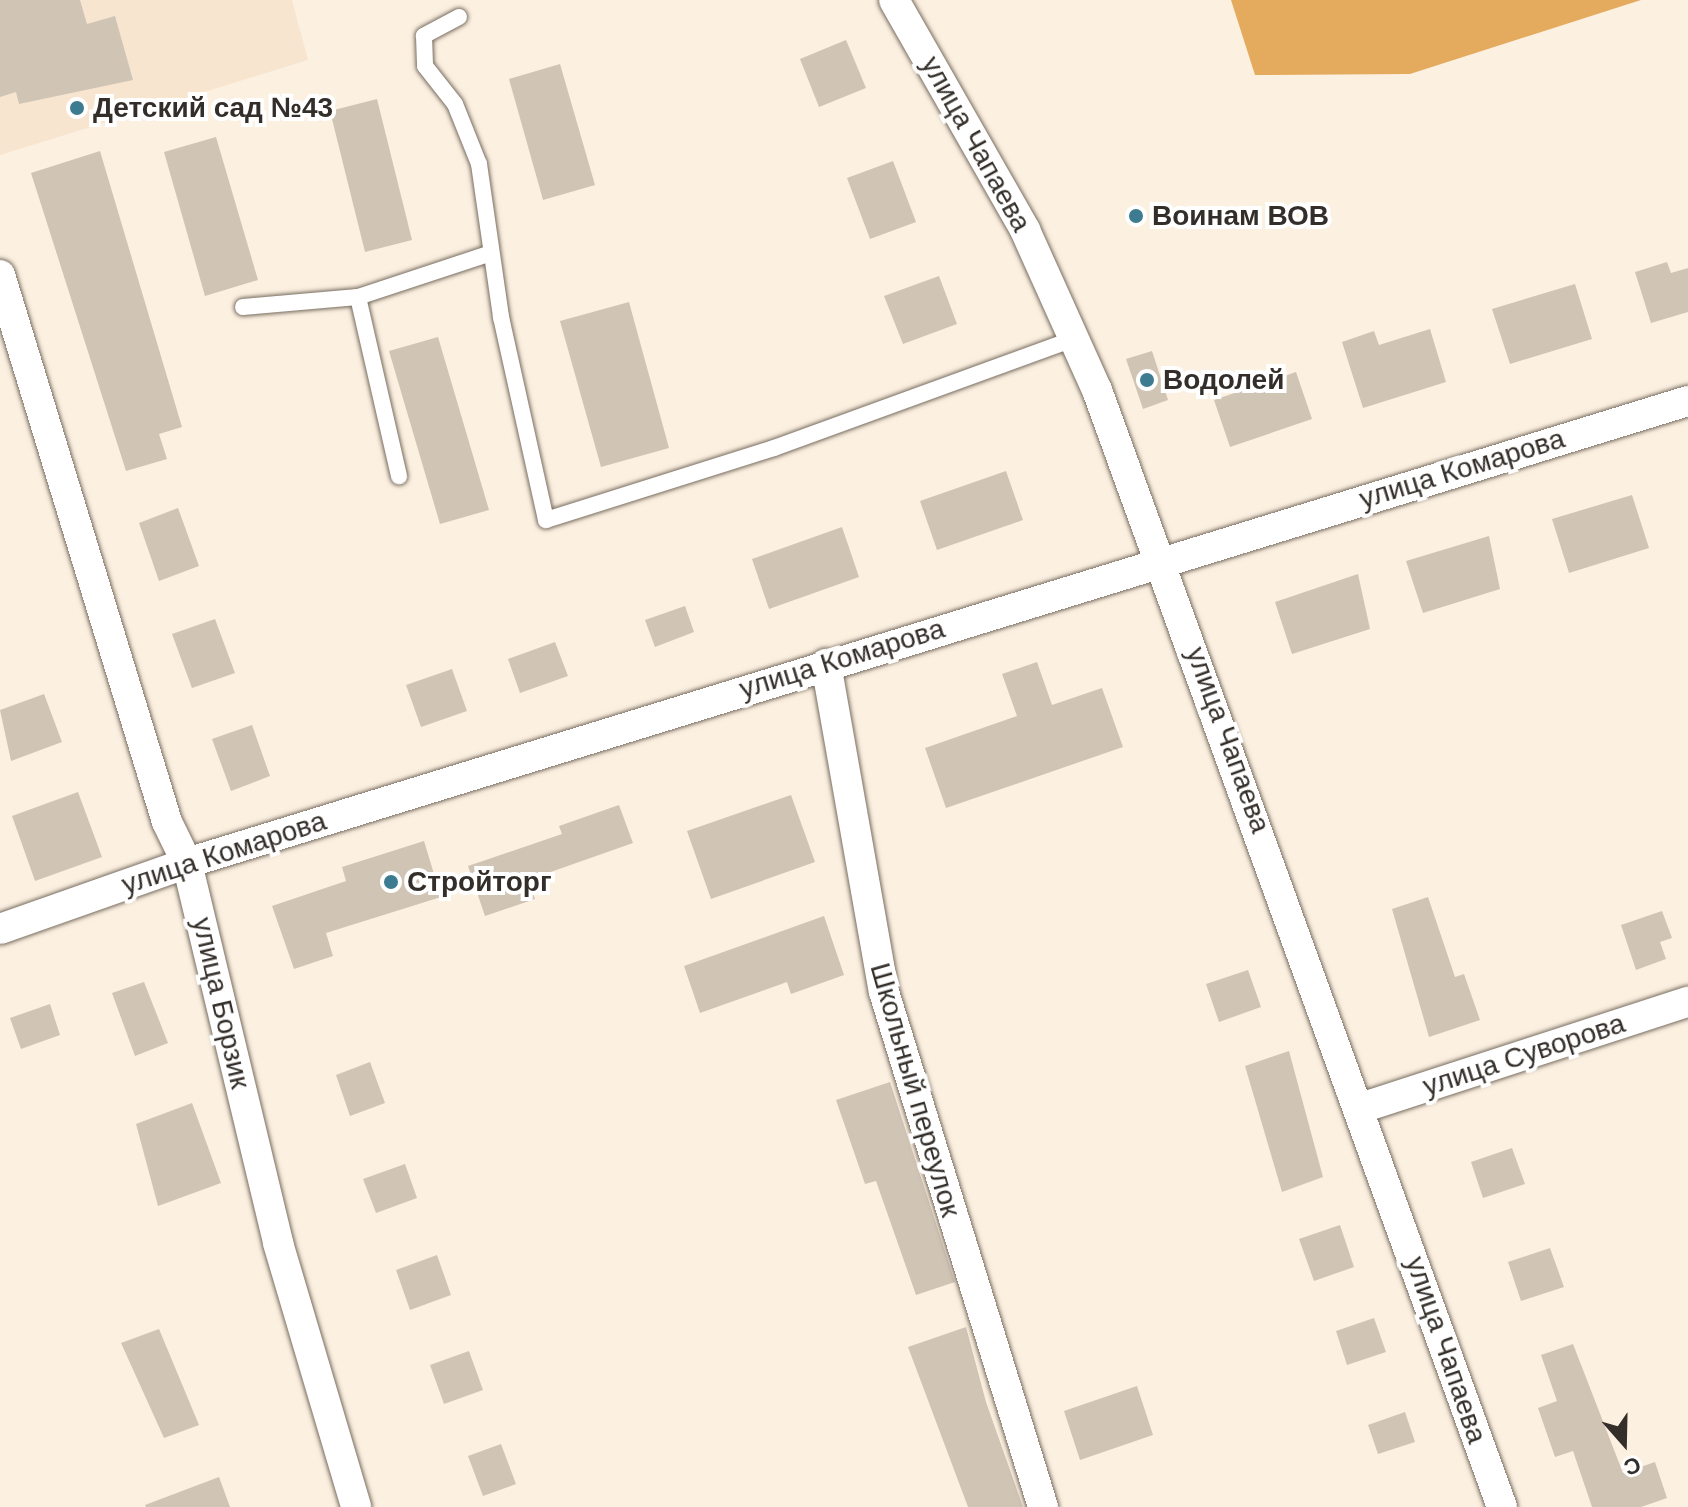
<!DOCTYPE html>
<html>
<head>
<meta charset="utf-8">
<style>
	body { margin:0 }
	#map { position:relative; width:1688px; height:1507px; overflow:hidden; background:#fcf0e1; font-family:Arial,sans-serif }
	div>[style] { position:absolute }
	[style*='--x'] { left:calc(var(--x)*1px); top:calc(var(--y)*1px); width:calc(var(--w)*1px); rotate:calc(var(--a)*1deg) }
	.built>* { inset:0; background:#f7e5d0 }
	.forest>* { inset:0; background:#e4ab5f }
	.building>* { inset:0; background:#d0c4b5 }
	.roads { filter:drop-shadow(0 0 2px #786d60) drop-shadow(0 0 2px #786d60) }
	.service>* { height:16px; margin:-8px; padding:0 8px; transform-origin:8px; border-radius:8px; background:#fff }
	.minor>* { height:30px; margin:-15px; padding:0 15px; transform-origin:15px; border-radius:15px; background:#fff }
	.dots>* { width:22px; height:22px; translate:-50% -50%; box-sizing:border-box; border:4px solid #fff; border-radius:50% }
	span { translate:-50% -50%; white-space:nowrap; text-align:center; line-height:1.15; -webkit-text-stroke:8px #fff; paint-order:stroke }
	.poi-label { font-size:28px; color:#332e29; font-weight:700 }
	.left { translate:0 -50%; text-align:left }
	.street-label { font-size:28px; color:#332e29 }
	.north { position:absolute; left:1584px; top:1403px; width:80px; height:80px; -webkit-text-stroke:6px #fff; paint-order:stroke; rotate:160deg; font-size:22px; font-weight:700; line-height:32px; text-align:center; color:#332e29 }
	.north::after { content:''; display:block; margin:auto; width:28px; height:36px; background:#332e29; clip-path:polygon(50% 0,100% 100%,50% 72%,0 100%) }
</style>
</head>
<body>
<div id="map">
	<div class="built">
		<i style="clip-path:polygon(0 0,292px 0,308px 60px,0 155px)"></i>
	</div>
	<div class="forest">
		<i style="clip-path:polygon(1231px 0,1641px 0,1410px 74px,1255px 75px)"></i>
	</div>
	<div class="building">
		<i style="clip-path:polygon(0 0,80px 0,87px 24px,115px 16px,133px 80px,19px 104px,16px 92px,0 97px)"></i>
		<i style="clip-path:polygon(846px 40px,866px 88px,819px 107px,800px 59px)"></i>
		<i style="clip-path:polygon(560px 64px,595px 185px,543px 200px,509px 79px)"></i>
		<i style="clip-path:polygon(377px 99px,412px 240px,365px 252px,330px 111px)"></i>
		<i style="clip-path:polygon(216px 137px,258px 280px,205px 296px,164px 152px)"></i>
		<i style="clip-path:polygon(100px 151px,182px 427px,159px 434px,167px 459px,126px 471px,31px 173px)"></i>
		<i style="clip-path:polygon(893px 161px,916px 222px,870px 239px,847px 178px)"></i>
		<i style="clip-path:polygon(1667px 262px,1671px 273px,1688px 268px,1688px 312px,1651px 323px,1635px 272px)"></i>
		<i style="clip-path:polygon(939px 276px,957px 324px,903px 344px,884px 296px)"></i>
		<i style="clip-path:polygon(1575px 284px,1592px 339px,1510px 364px,1492px 309px)"></i>
		<i style="clip-path:polygon(629px 302px,669px 448px,601px 467px,560px 321px)"></i>
		<i style="clip-path:polygon(1430px 329px,1446px 382px,1363px 408px,1342px 342px,1374px 331px,1379px 345px)"></i>
		<i style="clip-path:polygon(438px 337px,489px 510px,440px 524px,389px 351px)"></i>
		<i style="clip-path:polygon(1152px 351px,1168px 400px,1143px 409px,1126px 359px)"></i>
		<i style="clip-path:polygon(1296px 372px,1312px 419px,1230px 447px,1214px 400px)"></i>
		<i style="clip-path:polygon(1006px 471px,1023px 520px,937px 550px,920px 501px)"></i>
		<i style="clip-path:polygon(1632px 495px,1649px 548px,1569px 573px,1552px 519px)"></i>
		<i style="clip-path:polygon(178px 508px,199px 566px,159px 581px,139px 523px)"></i>
		<i style="clip-path:polygon(842px 527px,859px 577px,769px 609px,752px 559px)"></i>
		<i style="clip-path:polygon(1489px 536px,1500px 589px,1423px 613px,1406px 561px)"></i>
		<i style="clip-path:polygon(1358px 574px,1370px 629px,1292px 654px,1275px 602px)"></i>
		<i style="clip-path:polygon(685px 606px,694px 632px,655px 647px,645px 620px)"></i>
		<i style="clip-path:polygon(215px 619px,235px 673px,192px 688px,172px 634px)"></i>
		<i style="clip-path:polygon(555px 642px,568px 676px,520px 693px,508px 659px)"></i>
		<i style="clip-path:polygon(1037px 662px,1052px 705px,1102px 688px,1123px 747px,946px 808px,925px 748px,1017px 716px,1002px 674px)"></i>
		<i style="clip-path:polygon(452px 669px,467px 711px,421px 727px,406px 685px)"></i>
		<i style="clip-path:polygon(44px 694px,62px 742px,11px 761px,0 710px)"></i>
		<i style="clip-path:polygon(252px 725px,270px 776px,231px 791px,212px 739px)"></i>
		<i style="clip-path:polygon(78px 792px,102px 857px,35px 881px,12px 816px)"></i>
		<i style="clip-path:polygon(791px 795px,815px 862px,711px 899px,687px 831px)"></i>
		<i style="clip-path:polygon(619px 805px,633px 843px,528px 880px,535px 899px,485px 916px,468px 866px,562px 834px,559px 826px)"></i>
		<i style="clip-path:polygon(424px 841px,441px 897px,326px 933px,333px 956px,294px 969px,272px 906px,346px 881px,342px 867px)"></i>
		<i style="clip-path:polygon(1428px 897px,1455px 977px,1464px 974px,1480px 1020px,1429px 1037px,1392px 909px)"></i>
		<i style="clip-path:polygon(1662px 911px,1672px 938px,1660px 942px,1666px 959px,1636px 970px,1621px 925px)"></i>
		<i style="clip-path:polygon(824px 916px,844px 975px,791px 994px,787px 982px,700px 1013px,684px 966px)"></i>
		<i style="clip-path:polygon(1248px 970px,1261px 1007px,1219px 1022px,1206px 984px)"></i>
		<i style="clip-path:polygon(144px 982px,168px 1043px,135px 1056px,112px 993px)"></i>
		<i style="clip-path:polygon(50px 1004px,60px 1035px,21px 1049px,10px 1018px)"></i>
		<i style="clip-path:polygon(1289px 1051px,1323px 1177px,1282px 1192px,1245px 1066px)"></i>
		<i style="clip-path:polygon(370px 1062px,385px 1103px,350px 1116px,336px 1075px)"></i>
		<i style="clip-path:polygon(890px 1082px,955px 1282px,916px 1295px,876px 1181px,865px 1184px,836px 1100px)"></i>
		<i style="clip-path:polygon(192px 1103px,221px 1183px,158px 1206px,136px 1124px)"></i>
		<i style="clip-path:polygon(1512px 1148px,1525px 1184px,1483px 1198px,1471px 1162px)"></i>
		<i style="clip-path:polygon(405px 1164px,417px 1198px,376px 1213px,363px 1179px)"></i>
		<i style="clip-path:polygon(1340px 1225px,1354px 1267px,1314px 1281px,1299px 1239px)"></i>
		<i style="clip-path:polygon(1550px 1248px,1564px 1287px,1521px 1301px,1508px 1262px)"></i>
		<i style="clip-path:polygon(437px 1255px,451px 1295px,410px 1310px,396px 1270px)"></i>
		<i style="clip-path:polygon(1374px 1318px,1386px 1352px,1347px 1365px,1336px 1331px)"></i>
		<i style="clip-path:polygon(966px 1327px,986px 1402px,1023px 1507px,968px 1507px,908px 1347px)"></i>
		<i style="clip-path:polygon(159px 1329px,199px 1425px,164px 1438px,121px 1343px)"></i>
		<i style="clip-path:polygon(1573px 1344px,1623px 1473px,1655px 1462px,1667px 1498px,1641px 1507px,1592px 1507px,1573px 1451px,1555px 1457px,1538px 1408px,1557px 1401px,1541px 1355px)"></i>
		<i style="clip-path:polygon(469px 1351px,483px 1390px,444px 1404px,430px 1365px)"></i>
		<i style="clip-path:polygon(1137px 1386px,1153px 1435px,1080px 1460px,1064px 1411px)"></i>
		<i style="clip-path:polygon(1405px 1412px,1415px 1442px,1378px 1454px,1368px 1425px)"></i>
		<i style="clip-path:polygon(501px 1444px,516px 1484px,483px 1496px,468px 1456px)"></i>
		<i style="clip-path:polygon(219px 1477px,230px 1507px,146px 1507px,145px 1505px)"></i>
	</div>
	<div class="roads">
		<div class="service">
			<i style="--x:459;--y:17;--w:40;--a:152"></i>
			<i style="--x:424;--y:36;--w:30;--a:88"></i>
			<i style="--x:425;--y:66;--w:48;--a:51.7"></i>
			<i style="--x:455;--y:104;--w:65;--a:68.2"></i>
			<i style="--x:479;--y:164;--w:155;--a:81.8"></i>
			<i style="--x:501;--y:317;--w:208;--a:77.5"></i>
			<i style="--x:546;--y:520;--w:239;--a:-17.5"></i>
			<i style="--x:774;--y:448;--w:318;--a:-20"></i>
			<i style="--x:358;--y:297;--w:184;--a:77.1"></i>
			<i style="--x:243;--y:307;--w:115;--a:-5"></i>
			<i style="--x:358;--y:297;--w:140;--a:-18.3"></i>
		</div>
		<div class="minor">
			<i style="--x:894;--y:0;--w:265;--a:60.3"></i>
			<i style="--x:1025;--y:230;--w:175;--a:65.8"></i>
			<i style="--x:1097;--y:390;--w:1188;--a:70.07"></i>
			<i style="--x:0;--y:275;--w:572;--a:73.02"></i>
			<i style="--x:167;--y:822;--w:46;--a:64"></i>
			<i style="--x:187;--y:863;--w:391;--a:76.5"></i>
			<i style="--x:278;--y:1243;--w:275;--a:73.5"></i>
			<i style="--x:826;--y:664;--w:333;--a:80"></i>
			<i style="--x:884;--y:992;--w:539;--a:72.84"></i>
			<i style="--x:0;--y:929;--w:198;--a:-19.4"></i>
			<i style="--x:187;--y:863;--w:1570;--a:-17.11"></i>
			<i style="--x:1361;--y:1108;--w:344;--a:-18"></i>
		</div>
	</div>
	<div class="dots">
		<i style="left:77px;top:108px;background:#3d7b90"></i>
		<i style="left:1136px;top:216px;background:#3d7b90"></i>
		<i style="left:1147px;top:380px;background:#3d7b90"></i>
		<i style="left:391px;top:882px;background:#3d7b90"></i>
	</div>
	<div class="poi-label">
		<span class="left" style="left:93px;top:108px">Детский сад №43</span>
		<span class="left" style="left:1152px;top:216px">Воинам ВОВ</span>
		<span class="left" style="left:1163px;top:380px">Водолей</span>
		<span class="left" style="left:407px;top:882px">Стройторг</span>
	</div>
	<div class="street-label">
		<span style="left:976px;top:144px;rotate:61deg">улица Чапаева</span>
		<span style="left:1462px;top:469px;rotate:-17deg">улица Комарова</span>
		<span style="left:842px;top:659px;rotate:-17deg">улица Комарова</span>
		<span style="left:1228px;top:740px;rotate:70deg">улица Чапаева</span>
		<span style="left:224px;top:853px;rotate:-18deg">улица Комарова</span>
		<span style="left:221px;top:1003px;rotate:77deg">улица Борзик</span>
		<span style="left:1524px;top:1055px;rotate:-18deg">улица Суворова</span>
		<span style="left:915px;top:1090px;rotate:74deg">Школьный переулок</span>
		<span style="left:1446px;top:1350px;rotate:71deg">улица Чапаева</span>
	</div>
	<div class="north">С</div>
</div>
</body>
</html>
